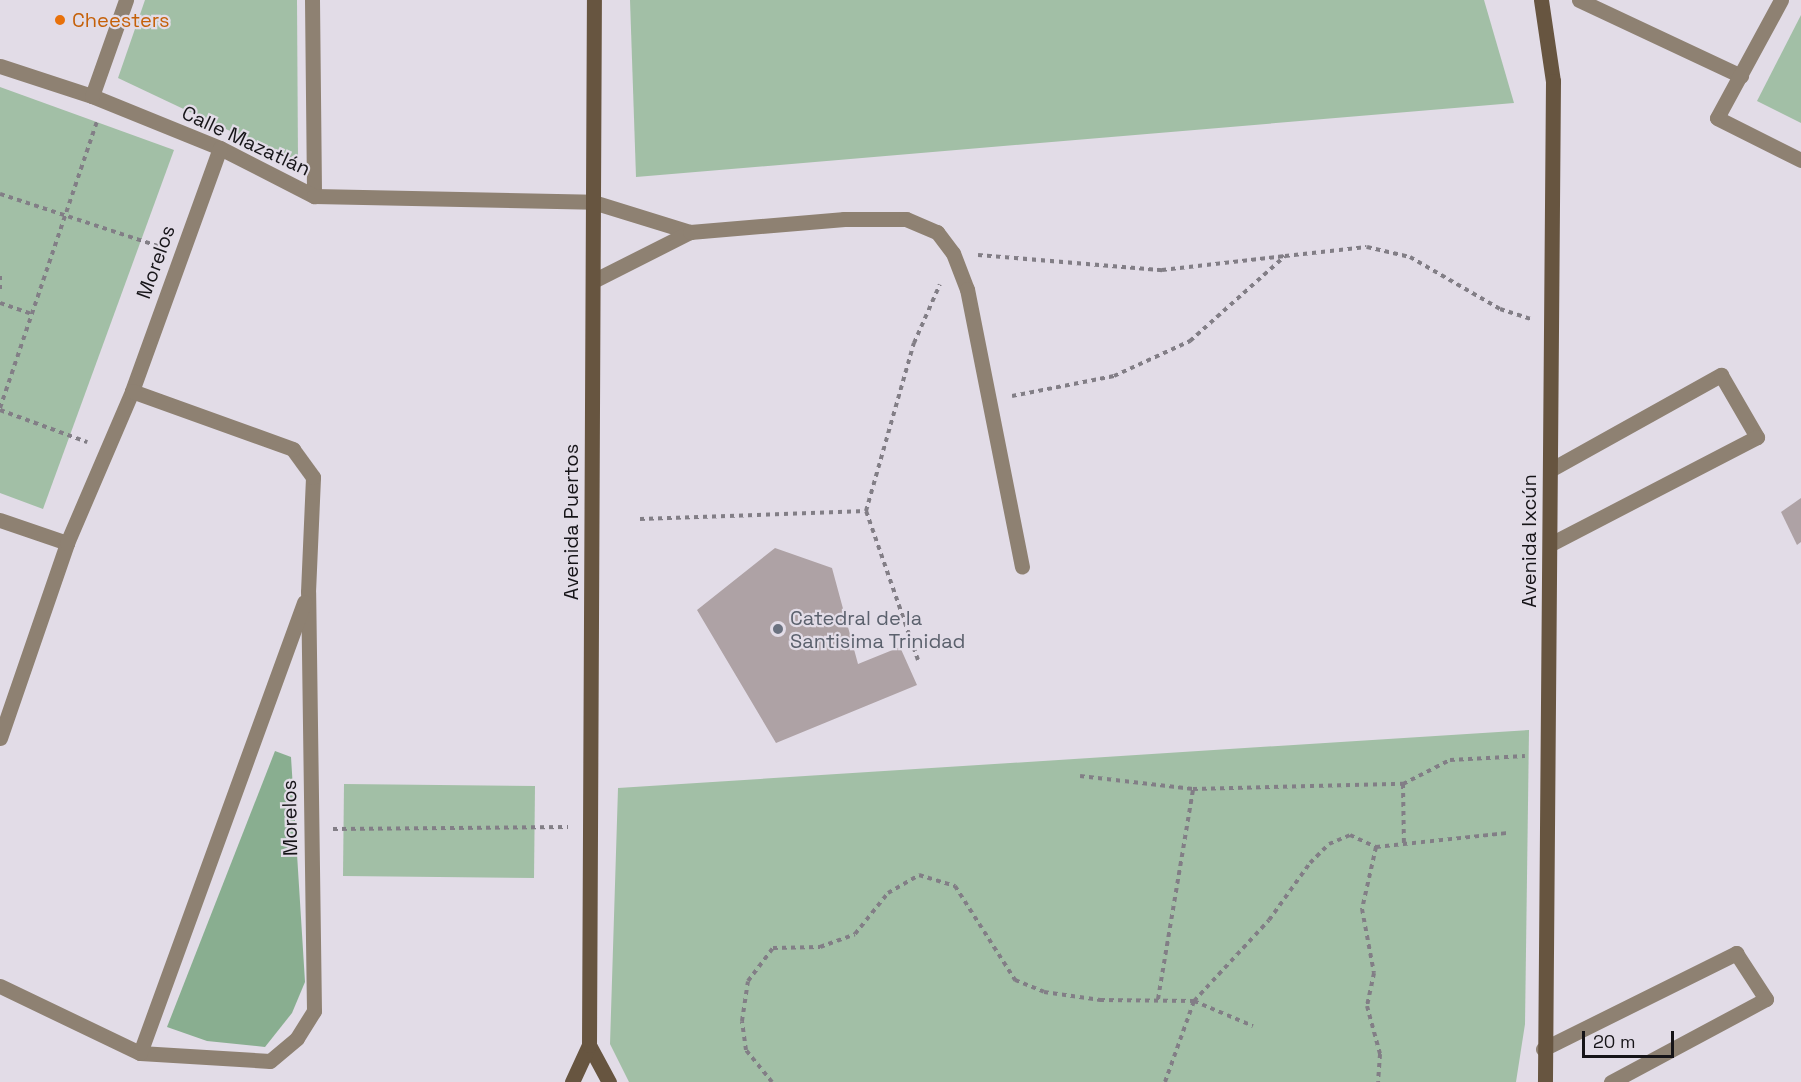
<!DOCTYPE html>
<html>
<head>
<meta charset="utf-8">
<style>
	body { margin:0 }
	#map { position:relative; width:1801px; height:1082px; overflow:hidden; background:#e2dce7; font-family:"Space Grotesk",sans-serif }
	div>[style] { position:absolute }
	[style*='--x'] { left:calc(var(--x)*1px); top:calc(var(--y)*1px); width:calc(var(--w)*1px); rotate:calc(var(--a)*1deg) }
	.green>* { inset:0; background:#a2bfa6 }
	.forest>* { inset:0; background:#89ae90 }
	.building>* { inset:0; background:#aea2a5 }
	.path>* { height:4px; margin-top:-2px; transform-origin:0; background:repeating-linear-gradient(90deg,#827e86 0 4.5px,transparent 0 9px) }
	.lane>* { height:15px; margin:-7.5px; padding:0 7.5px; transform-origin:7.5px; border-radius:7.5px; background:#8e8172 }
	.street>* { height:15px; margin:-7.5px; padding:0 7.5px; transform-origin:7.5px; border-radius:7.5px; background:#8e8172 }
	.secondary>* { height:15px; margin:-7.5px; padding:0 7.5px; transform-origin:7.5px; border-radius:7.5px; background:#675540 }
	.dots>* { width:16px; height:16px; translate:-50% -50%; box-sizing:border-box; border:3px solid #e2dce7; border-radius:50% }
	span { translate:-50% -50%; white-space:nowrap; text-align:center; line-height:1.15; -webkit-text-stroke:4.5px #e2dce7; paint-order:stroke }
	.food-label { font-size:20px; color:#c56008 }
	.left { translate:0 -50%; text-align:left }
	.street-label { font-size:20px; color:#161418 }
	.worship-label { font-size:20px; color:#5b616d }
	.scale { position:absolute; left:1582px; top:1031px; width:92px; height:27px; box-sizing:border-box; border:3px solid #161418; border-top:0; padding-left:8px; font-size:18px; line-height:21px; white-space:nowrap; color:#161418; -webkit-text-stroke:4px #e2dce7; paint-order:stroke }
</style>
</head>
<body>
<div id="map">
	<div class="green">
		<i style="clip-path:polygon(145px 0,297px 0,298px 163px,118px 78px)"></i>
		<i style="clip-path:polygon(630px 0,1484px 0,1514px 103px,636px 177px)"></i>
		<i style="clip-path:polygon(1801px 15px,1801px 123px,1757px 101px)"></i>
		<i style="clip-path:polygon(0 87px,174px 150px,43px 509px,0 493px)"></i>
		<i style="clip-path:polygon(1529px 730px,1525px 1024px,1516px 1082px,629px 1082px,610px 1044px,618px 788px)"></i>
		<i style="clip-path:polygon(344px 784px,535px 786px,534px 878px,343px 876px)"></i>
	</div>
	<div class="forest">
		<i style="clip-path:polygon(275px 751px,291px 757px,305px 982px,292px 1013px,265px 1047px,207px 1041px,167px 1027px)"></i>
	</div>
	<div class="building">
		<i style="clip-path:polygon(1801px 498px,1801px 542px,1797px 545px,1781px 512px)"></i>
		<i style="clip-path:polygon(775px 548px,832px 568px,858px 664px,900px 647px,917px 685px,776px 743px,697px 610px)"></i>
	</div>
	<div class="path">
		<i style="--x:0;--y:194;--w:169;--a:18.2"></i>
		<i style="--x:978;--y:255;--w:185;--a:4.7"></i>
		<i style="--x:1162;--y:270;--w:124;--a:-6.5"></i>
		<i style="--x:0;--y:276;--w:15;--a:90"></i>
		<i style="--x:0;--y:303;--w:34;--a:19"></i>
		<i style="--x:1012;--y:396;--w:104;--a:-11.1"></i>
		<i style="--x:1114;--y:376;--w:84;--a:-24.7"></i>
		<i style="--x:1190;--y:341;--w:127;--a:-41.8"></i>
		<i style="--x:1285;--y:256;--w:82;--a:-6.3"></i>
		<i style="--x:1367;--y:247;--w:44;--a:13.1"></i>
		<i style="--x:1410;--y:257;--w:104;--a:30"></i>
		<i style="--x:1500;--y:309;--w:32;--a:18"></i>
		<i style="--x:0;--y:408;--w:302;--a:-71.3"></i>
		<i style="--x:0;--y:410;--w:93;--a:20.2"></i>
		<i style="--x:640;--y:519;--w:226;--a:-2"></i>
		<i style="--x:918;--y:660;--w:158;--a:-109.2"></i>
		<i style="--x:866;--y:511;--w:175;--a:-74.1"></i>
		<i style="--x:914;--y:343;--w:64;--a:-66.2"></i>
		<i style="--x:1080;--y:776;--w:114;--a:6.6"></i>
		<i style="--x:1193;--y:789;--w:210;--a:-1.4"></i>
		<i style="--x:1403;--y:784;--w:53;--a:-27.1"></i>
		<i style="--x:1450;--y:760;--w:75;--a:-3.1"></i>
		<i style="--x:1403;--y:784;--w:61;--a:89.1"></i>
		<i style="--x:333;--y:829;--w:235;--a:-0.5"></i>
		<i style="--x:1376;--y:847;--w:64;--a:102.7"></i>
		<i style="--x:1362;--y:909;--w:65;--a:79.4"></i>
		<i style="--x:1374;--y:973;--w:34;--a:102"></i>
		<i style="--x:1367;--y:1006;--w:50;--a:74.8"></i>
		<i style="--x:1380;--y:1054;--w:28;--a:94"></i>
		<i style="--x:1158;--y:999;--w:213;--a:-80.5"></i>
		<i style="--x:772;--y:1082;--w:41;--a:-129.1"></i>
		<i style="--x:746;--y:1050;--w:29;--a:-98"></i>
		<i style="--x:742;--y:1021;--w:40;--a:-81.5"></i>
		<i style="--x:748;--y:981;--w:41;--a:-52.9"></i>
		<i style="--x:773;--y:948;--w:47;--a:-1.2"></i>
		<i style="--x:820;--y:947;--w:37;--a:-20"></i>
		<i style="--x:855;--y:934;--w:53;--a:-51.2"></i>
		<i style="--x:888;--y:893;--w:36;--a:-30"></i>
		<i style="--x:919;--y:875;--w:38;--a:17"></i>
		<i style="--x:955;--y:886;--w:112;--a:57.4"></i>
		<i style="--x:1015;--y:980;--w:31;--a:22"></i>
		<i style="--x:1044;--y:992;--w:57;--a:8.1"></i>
		<i style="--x:1100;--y:1000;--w:94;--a:0.6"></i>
		<i style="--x:1194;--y:1001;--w:64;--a:23"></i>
		<i style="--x:1165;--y:1082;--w:86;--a:-70.3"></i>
		<i style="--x:1194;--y:1001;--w:110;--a:-47.2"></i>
		<i style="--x:1269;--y:920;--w:70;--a:-54.3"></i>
		<i style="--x:1310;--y:863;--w:27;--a:-45"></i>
		<i style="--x:1329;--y:844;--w:23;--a:-23"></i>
		<i style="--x:1350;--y:835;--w:29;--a:25"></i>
		<i style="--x:1376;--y:847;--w:133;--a:-6.1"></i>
	</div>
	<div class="lane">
		<i style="--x:593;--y:202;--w:102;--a:17.2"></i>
		<i style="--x:593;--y:281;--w:109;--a:-26.8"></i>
		<i style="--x:690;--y:232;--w:155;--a:-4.8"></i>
		<i style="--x:844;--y:219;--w:62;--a:0"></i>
		<i style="--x:906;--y:219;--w:34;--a:23"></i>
		<i style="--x:937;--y:232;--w:26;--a:53"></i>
		<i style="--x:953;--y:253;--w:39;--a:69"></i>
		<i style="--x:967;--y:289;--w:283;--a:78.8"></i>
	</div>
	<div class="street">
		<i style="--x:312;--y:0;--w:196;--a:89.4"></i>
		<i style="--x:1579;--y:0;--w:179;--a:25.1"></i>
		<i style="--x:1781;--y:0;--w:134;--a:118.5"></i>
		<i style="--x:1717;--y:118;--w:94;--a:26.6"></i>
		<i style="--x:0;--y:66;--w:97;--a:18.1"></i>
		<i style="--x:92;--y:96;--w:138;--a:22.1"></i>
		<i style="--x:220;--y:148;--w:106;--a:27.1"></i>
		<i style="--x:314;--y:196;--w:279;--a:1.2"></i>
		<i style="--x:92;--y:96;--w:102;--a:-70.5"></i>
		<i style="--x:1550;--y:470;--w:196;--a:-29.1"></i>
		<i style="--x:1721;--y:375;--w:72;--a:59.9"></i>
		<i style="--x:1757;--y:437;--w:232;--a:152.6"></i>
		<i style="--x:0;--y:520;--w:71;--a:18.9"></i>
		<i style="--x:0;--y:738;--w:206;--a:-71"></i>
		<i style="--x:67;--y:543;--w:165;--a:-66.8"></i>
		<i style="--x:132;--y:391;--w:258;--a:-70.1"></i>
		<i style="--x:0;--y:986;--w:155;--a:25.6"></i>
		<i style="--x:140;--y:1053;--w:130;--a:3.5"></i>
		<i style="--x:270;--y:1061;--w:35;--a:-40"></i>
		<i style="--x:297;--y:1038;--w:32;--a:-58"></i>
		<i style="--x:314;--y:1011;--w:419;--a:-90.8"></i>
		<i style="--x:308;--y:592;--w:115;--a:-87.5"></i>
		<i style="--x:313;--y:477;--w:34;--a:-126"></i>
		<i style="--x:293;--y:449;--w:171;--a:-160.2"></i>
		<i style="--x:1543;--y:1049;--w:216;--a:-26.4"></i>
		<i style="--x:1736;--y:953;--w:55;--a:56.9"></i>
		<i style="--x:1766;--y:999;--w:176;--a:151.8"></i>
		<i style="--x:140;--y:1053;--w:480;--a:-70"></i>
	</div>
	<div class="secondary">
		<i style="--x:1541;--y:0;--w:82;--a:81.6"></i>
		<i style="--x:1553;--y:81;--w:1001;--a:90.46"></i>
		<i style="--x:589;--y:1045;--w:42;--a:61.6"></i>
		<i style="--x:572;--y:1082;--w:41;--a:-65.3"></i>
		<i style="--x:589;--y:1045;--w:1045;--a:-89.73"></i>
	</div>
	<div class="dots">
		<i style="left:60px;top:20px;background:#e8710a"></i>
		<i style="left:778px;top:629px;background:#6b7280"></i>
	</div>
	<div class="food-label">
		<span class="left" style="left:72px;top:20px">Cheesters</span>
	</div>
	<div class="street-label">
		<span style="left:246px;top:141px;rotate:25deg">Calle Mazatlán</span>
		<span style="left:156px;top:262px;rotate:-70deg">Morelos</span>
		<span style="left:571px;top:522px;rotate:-90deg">Avenida Puertos</span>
		<span style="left:1529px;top:541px;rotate:-90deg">Avenida Ixcún</span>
		<span style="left:290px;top:818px;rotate:-91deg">Morelos</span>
	</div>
	<div class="worship-label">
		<span class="left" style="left:790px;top:630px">Catedral de la<br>Santisima Trinidad</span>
	</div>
	<div class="scale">20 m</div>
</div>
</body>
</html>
